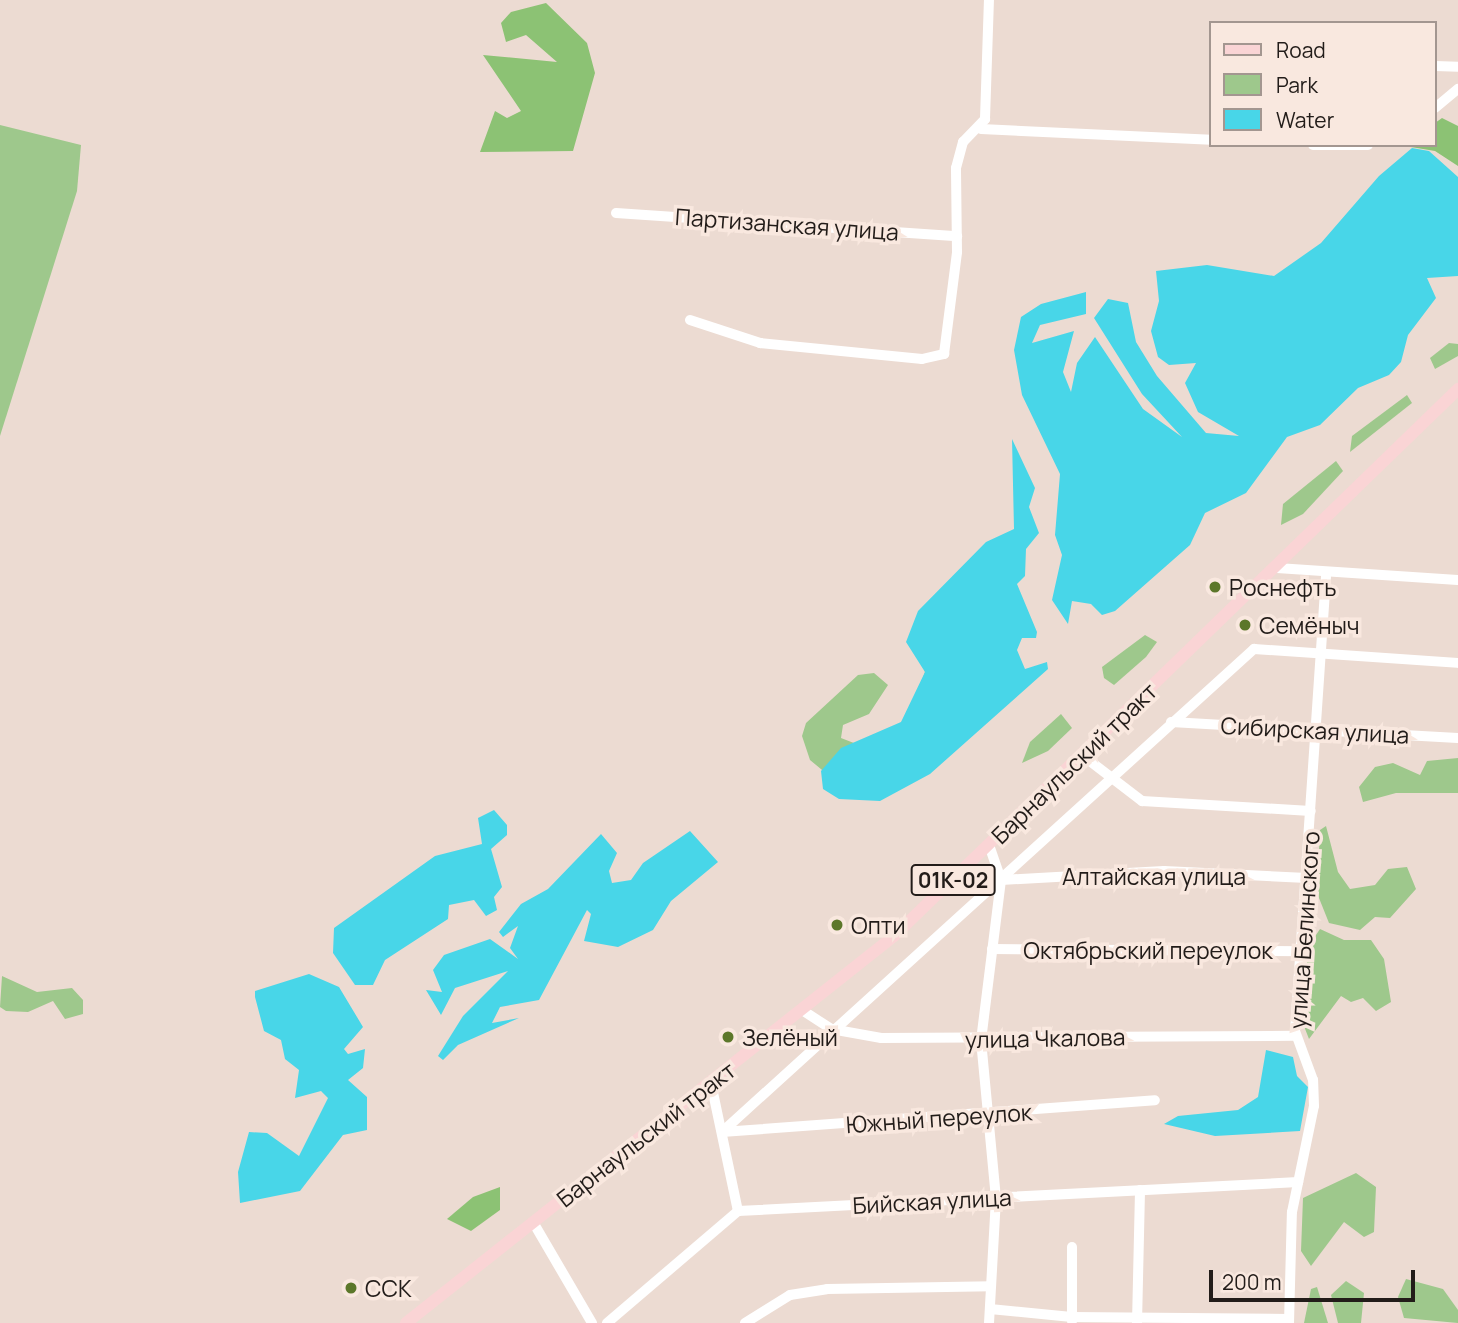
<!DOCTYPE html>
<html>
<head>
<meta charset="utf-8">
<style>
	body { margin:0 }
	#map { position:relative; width:1458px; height:1323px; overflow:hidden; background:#ecdbd2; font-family:Manrope,sans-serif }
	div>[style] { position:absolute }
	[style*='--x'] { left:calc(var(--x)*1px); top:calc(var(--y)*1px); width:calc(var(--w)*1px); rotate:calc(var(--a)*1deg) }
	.green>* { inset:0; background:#9ec88c }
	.forest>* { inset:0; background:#8cc274 }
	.water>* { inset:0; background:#48d6e8 }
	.minor>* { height:10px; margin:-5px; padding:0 5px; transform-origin:5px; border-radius:5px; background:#fff }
	.major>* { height:12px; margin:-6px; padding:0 6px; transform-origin:6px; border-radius:6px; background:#fad4d5 }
	.dots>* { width:19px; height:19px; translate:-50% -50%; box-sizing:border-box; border:4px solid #f9e8df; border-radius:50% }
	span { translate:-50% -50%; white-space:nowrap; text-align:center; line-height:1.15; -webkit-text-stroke:7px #f9e8df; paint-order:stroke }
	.shield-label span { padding:2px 5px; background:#f9e8df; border:2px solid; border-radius:5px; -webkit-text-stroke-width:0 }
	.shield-label { font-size:21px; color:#221c19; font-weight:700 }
	.street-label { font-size:23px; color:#221c19 }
	.poi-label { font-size:23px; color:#221c19 }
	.left { translate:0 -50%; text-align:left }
	.legend { position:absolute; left:1209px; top:21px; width:228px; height:126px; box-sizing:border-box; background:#f9e8df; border:2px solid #a39690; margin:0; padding:9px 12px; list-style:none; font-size:21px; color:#221c19 }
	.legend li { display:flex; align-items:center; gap:14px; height:35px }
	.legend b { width:35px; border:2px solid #a39690 }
	.scale { position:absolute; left:1209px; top:1270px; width:206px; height:32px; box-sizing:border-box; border:4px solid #221c19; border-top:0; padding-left:9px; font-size:21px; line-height:24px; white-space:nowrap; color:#221c19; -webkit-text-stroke:5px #f9e8df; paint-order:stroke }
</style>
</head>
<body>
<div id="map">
	<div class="green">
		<i style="clip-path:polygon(0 125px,81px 145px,77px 191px,0 436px)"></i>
		<i style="clip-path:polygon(1449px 343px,1458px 344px,1458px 356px,1435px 369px,1430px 358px)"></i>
		<i style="clip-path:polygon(1407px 395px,1412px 403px,1350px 452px,1352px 436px)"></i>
		<i style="clip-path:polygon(1336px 461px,1343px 471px,1303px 514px,1281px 525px,1283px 504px)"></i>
		<i style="clip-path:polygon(1145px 635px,1157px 642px,1146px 657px,1114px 685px,1104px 678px,1102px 667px)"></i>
		<i style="clip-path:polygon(919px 654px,985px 662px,833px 779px,810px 760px,802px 736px,806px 723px,858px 675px,874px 673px,888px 685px,869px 714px,843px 725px,841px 738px,859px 745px,889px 735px,910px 713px,925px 672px)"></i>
		<i style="clip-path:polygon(1061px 714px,1072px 728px,1048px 751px,1022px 763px,1030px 742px)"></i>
		<i style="clip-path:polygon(1458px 758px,1458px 793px,1396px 793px,1363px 802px,1359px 787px,1375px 767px,1393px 763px,1420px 775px,1427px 761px)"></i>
		<i style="clip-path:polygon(1326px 826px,1338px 872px,1350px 889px,1375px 885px,1388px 869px,1407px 867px,1416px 889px,1390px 918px,1375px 917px,1360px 930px,1329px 923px,1317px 893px,1320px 830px)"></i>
		<i style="clip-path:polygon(1320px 929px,1344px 940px,1371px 940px,1384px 959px,1391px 1002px,1376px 1011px,1363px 998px,1351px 1002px,1341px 996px,1309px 1039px,1302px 1021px,1306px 950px)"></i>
		<i style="clip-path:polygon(2px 976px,37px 992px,72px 988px,83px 1000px,83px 1014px,65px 1019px,53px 1001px,28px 1012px,6px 1011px,0 1007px)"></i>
		<i style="clip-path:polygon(1356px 1173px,1376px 1187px,1374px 1232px,1364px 1237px,1344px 1222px,1311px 1266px,1301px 1251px,1303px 1198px)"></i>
		<i style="clip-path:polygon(1406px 1279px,1443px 1289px,1458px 1310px,1458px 1323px,1404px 1318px,1398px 1297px)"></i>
		<i style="clip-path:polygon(1346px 1281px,1364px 1293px,1361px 1323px,1338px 1323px,1331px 1295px)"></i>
		<i style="clip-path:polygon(1317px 1287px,1328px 1323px,1304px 1323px,1311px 1289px)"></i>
	</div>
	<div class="forest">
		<i style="clip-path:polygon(546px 3px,587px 43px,595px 73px,573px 151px,480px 152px,495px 111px,507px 118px,521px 111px,483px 55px,557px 62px,526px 35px,506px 42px,501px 23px,511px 12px)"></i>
		<i style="clip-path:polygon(1442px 118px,1458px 126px,1458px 166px,1435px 151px,1399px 145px,1435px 145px,1435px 123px)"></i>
		<i style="clip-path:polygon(500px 1187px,500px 1210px,471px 1231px,447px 1219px,473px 1197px)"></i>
	</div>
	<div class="water">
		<i style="clip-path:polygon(1412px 148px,1429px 151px,1458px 177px,1458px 276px,1427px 278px,1436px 298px,1408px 335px,1401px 362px,1389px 375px,1358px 388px,1320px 425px,1287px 437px,1246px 493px,1205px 513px,1190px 545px,1115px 611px,1102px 615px,1091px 604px,1072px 601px,1068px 624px,1052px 600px,1062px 555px,1055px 535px,1060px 474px,1022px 395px,1014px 350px,1021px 317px,1041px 304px,1086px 292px,1086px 314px,1040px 325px,1032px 343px,1074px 331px,1063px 372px,1071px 392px,1077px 363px,1095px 337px,1143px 409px,1182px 437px,1142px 394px,1094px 318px,1108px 299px,1128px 303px,1136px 342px,1157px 376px,1206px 433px,1239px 436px,1198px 412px,1185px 383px,1196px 363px,1169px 365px,1158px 357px,1151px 331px,1159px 301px,1156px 271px,1207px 265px,1274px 276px,1321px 243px,1379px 176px)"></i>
		<i style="clip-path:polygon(1012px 439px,1035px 488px,1029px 507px,1039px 533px,1026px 549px,1025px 576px,1017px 584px,1037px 632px,1036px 638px,1022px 638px,1017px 650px,1025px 669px,1047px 662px,1048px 669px,930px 774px,880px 801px,839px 799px,823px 789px,821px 771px,841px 748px,901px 722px,925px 672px,906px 642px,918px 611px,986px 542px,1014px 529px)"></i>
		<i style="clip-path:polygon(494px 810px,507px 825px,507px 835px,491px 849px,502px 887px,494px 897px,497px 910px,486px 916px,474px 900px,449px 905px,448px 919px,385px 960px,373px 985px,355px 985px,333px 953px,334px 928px,435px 856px,482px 844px,478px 818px)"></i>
		<i style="clip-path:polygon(690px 831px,718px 862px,671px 901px,653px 930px,618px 947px,584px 941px,591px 914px,587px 910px,539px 1000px,500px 1007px,492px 1023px,519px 1018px,458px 1045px,443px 1060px,438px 1056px,463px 1016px,508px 971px,455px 988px,441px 1015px,426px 990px,442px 992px,433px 970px,444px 955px,490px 939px,518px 959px,510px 948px,518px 926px,503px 937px,499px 932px,521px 904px,548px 889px,601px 834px,617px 853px,609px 871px,612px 883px,631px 880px,643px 863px)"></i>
		<i style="clip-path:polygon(309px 974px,339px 987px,363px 1027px,344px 1049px,348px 1054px,365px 1049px,363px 1068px,348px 1080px,367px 1097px,367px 1130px,343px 1135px,300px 1191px,240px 1203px,238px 1172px,249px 1132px,267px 1133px,299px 1156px,328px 1098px,321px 1091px,295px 1098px,299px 1070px,285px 1059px,281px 1040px,264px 1031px,255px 997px,255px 991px)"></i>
		<i style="clip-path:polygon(1266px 1050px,1293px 1057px,1297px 1076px,1308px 1087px,1300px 1131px,1215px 1136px,1164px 1124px,1178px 1116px,1238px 1110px,1258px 1097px)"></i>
	</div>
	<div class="minor">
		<i style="--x:1435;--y:66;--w:23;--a:2"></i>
		<i style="--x:1435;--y:108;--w:30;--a:-40"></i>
		<i style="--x:981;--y:129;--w:230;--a:2.7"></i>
		<i style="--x:1313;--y:145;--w:55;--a:0"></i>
		<i style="--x:616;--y:213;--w:342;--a:3.9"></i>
		<i style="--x:690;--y:320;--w:74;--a:18.2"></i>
		<i style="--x:760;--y:343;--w:163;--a:5.6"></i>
		<i style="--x:922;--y:359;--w:23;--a:-13"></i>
		<i style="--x:944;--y:354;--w:103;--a:-82.7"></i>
		<i style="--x:957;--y:252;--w:84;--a:-90.7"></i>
		<i style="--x:956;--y:168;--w:27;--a:-75"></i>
		<i style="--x:963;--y:142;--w:32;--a:-46"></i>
		<i style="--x:985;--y:119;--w:119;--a:-88.1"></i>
		<i style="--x:1277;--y:568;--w:181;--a:3.8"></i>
		<i style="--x:1171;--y:722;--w:287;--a:3.2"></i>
		<i style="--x:1082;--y:755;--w:76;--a:37.5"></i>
		<i style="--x:1142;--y:801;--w:169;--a:3.4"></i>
		<i style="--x:989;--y:845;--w:37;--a:71"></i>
		<i style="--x:1001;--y:880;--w:161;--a:97.1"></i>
		<i style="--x:981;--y:1040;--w:159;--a:84.6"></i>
		<i style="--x:996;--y:1198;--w:125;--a:93.2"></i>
		<i style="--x:1001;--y:880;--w:163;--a:-3.2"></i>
		<i style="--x:1164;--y:871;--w:143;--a:2.8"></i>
		<i style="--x:992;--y:949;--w:311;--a:0.4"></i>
		<i style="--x:802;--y:1010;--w:35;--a:33"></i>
		<i style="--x:831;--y:1029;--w:51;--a:10.2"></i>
		<i style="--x:881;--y:1038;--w:414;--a:-0.3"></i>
		<i style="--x:711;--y:1083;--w:131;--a:78.1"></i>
		<i style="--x:722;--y:1132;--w:719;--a:-42.24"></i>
		<i style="--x:1254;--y:649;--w:204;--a:3.9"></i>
		<i style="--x:722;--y:1132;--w:434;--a:-4.2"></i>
		<i style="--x:533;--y:1222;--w:117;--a:59.7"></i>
		<i style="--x:1072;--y:1247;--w:74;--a:90"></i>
		<i style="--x:990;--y:1309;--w:82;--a:5.6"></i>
		<i style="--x:1072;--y:1317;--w:217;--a:0.5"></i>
		<i style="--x:607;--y:1323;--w:172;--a:-40.5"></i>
		<i style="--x:738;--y:1211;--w:561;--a:-2.96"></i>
		<i style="--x:745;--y:1323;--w:53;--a:-31.9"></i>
		<i style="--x:790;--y:1295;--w:37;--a:-9"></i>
		<i style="--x:827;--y:1289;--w:164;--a:-1"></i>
		<i style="--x:1137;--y:1323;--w:133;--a:-88.7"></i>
		<i style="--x:1289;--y:1323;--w:111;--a:-88.5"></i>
		<i style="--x:1292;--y:1212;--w:108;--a:-78.3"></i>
		<i style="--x:1314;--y:1106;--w:26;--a:-92"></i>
		<i style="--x:1313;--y:1080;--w:52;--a:-110.2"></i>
		<i style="--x:1295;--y:1031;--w:459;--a:-86.1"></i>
	</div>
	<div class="major">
		<i style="--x:406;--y:1323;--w:623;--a:-38.42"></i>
		<i style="--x:894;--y:936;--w:786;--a:-44.12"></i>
	</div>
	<div class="dots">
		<i style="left:1215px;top:587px;background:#5c772a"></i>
		<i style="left:1245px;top:625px;background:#5c772a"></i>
		<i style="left:837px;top:925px;background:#5c772a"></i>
		<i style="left:728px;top:1037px;background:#5c772a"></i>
		<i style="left:351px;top:1288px;background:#5c772a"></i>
	</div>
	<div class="shield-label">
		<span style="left:953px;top:880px">01К-02</span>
	</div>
	<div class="street-label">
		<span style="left:787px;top:224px;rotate:4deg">Партизанская улица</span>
		<span style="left:1315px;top:730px;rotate:3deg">Сибирская улица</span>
		<span style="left:1074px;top:763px;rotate:-44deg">Барнаульский тракт</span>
		<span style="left:1154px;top:876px">Алтайская улица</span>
		<span style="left:1304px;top:930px;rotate:-86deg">улица Белинского</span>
		<span style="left:1148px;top:950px">Октябрьский переулок</span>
		<span style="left:1045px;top:1038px;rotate:-1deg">улица Чкалова</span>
		<span style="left:939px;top:1118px;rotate:-4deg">Южный переулок</span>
		<span style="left:646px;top:1134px;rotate:-38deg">Барнаульский тракт</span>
		<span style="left:932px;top:1201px;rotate:-3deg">Бийская улица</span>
	</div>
	<div class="poi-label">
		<span class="left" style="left:1229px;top:587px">Роснефть</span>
		<span class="left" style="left:1259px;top:625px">Семёныч</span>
		<span class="left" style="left:851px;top:925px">Опти</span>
		<span class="left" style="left:742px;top:1037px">Зелёный</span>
		<span class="left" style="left:365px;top:1288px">ССК</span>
	</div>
	<ul class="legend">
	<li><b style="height:9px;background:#fad4d5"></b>Road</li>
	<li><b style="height:19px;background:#9ec88c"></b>Park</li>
	<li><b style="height:19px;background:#48d6e8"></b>Water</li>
	</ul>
	<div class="scale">200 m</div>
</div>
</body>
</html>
